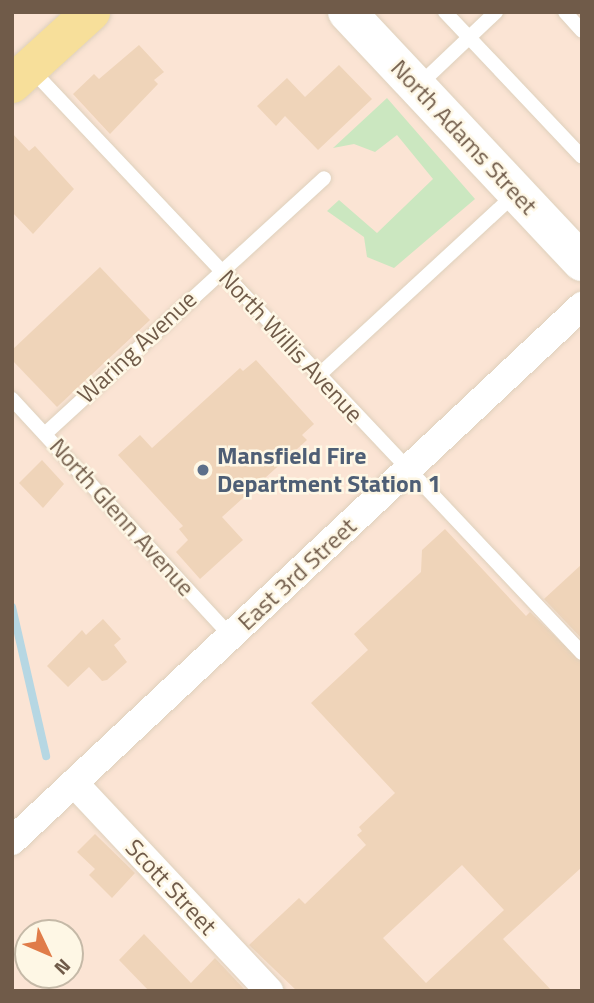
<!DOCTYPE html>
<html>
<head>
<meta charset="utf-8">
<style>
	body { margin:0 }
	#map { position:relative; width:594px; height:1003px; overflow:hidden; background:#fbf3e0; font-family:"Titillium Web",sans-serif }
	div>[style] { position:absolute }
	[style*='--x'] { left:calc(var(--x)*1px); top:calc(var(--y)*1px); width:calc(var(--w)*1px); rotate:calc(var(--a)*1deg) }
	.commercial>* { inset:0; background:#fbe4d4 }
	.green>* { inset:0; background:#cbe7c0 }
	.stream>* { height:8px; margin:-4px; padding:0 4px; transform-origin:4px; border-radius:4px; background:#b6d7e3 }
	.building>* { inset:0; background:#efd4b9 }
	.roads { filter:drop-shadow(0 0 2px #ded0bc) drop-shadow(0 0 2px #ded0bc) }
	.lane>* { height:14px; margin:-7px; padding:0 7px; transform-origin:7px; border-radius:7px; background:#fff }
	.street>* { height:28px; margin:-14px; padding:0 14px; transform-origin:14px; border-radius:14px; background:#fff }
	.secondary>* { height:38px; margin:-19px; padding:0 19px; transform-origin:19px; border-radius:19px; background:#fff }
	.primary>* { height:38px; margin:-19px; padding:0 19px; transform-origin:19px; border-radius:19px; background:#f7df9a }
	.dots>* { width:19px; height:19px; translate:-50% -50%; box-sizing:border-box; border:4px solid #fef7e5; border-radius:50% }
	span { translate:-50% -50%; white-space:nowrap; text-align:center; line-height:1.15; -webkit-text-stroke:5px #fef7e5; paint-order:stroke }
	.street-label { font-size:24px; color:#705b49 }
	.service-label { font-size:24px; color:#4e5e75; font-weight:700 }
	.left { translate:0 -50%; text-align:left }
	.frame { position:absolute; inset:0; border:14px solid #705b49; pointer-events:none }
	.north { position:absolute; left:14px; top:919px; width:70px; height:70px; box-sizing:border-box; background:#fef7e5; border:2px solid #c5b9a7; border-radius:50%; rotate:134deg; font-size:19px; font-weight:700; line-height:28px; text-align:center; color:#705b49 }
	.north::after { content:''; display:block; margin:auto; width:24px; height:32px; background:#e07c49; clip-path:polygon(50% 0,100% 100%,50% 72%,0 100%) }
</style>
</head>
<body>
<div id="map">
	<div class="commercial">
		<i style="clip-path:polygon(evenodd,12px 12px,582px 12px,582px 991px,12px 991px,12px 12px,28px 933px,70px 933px,70px 975px,28px 975px,28px 933px)"></i>
	</div>
	<div class="green">
		<i style="clip-path:polygon(387px 98px,475px 199px,394px 268px,367px 257px,364px 237px,327px 211px,339px 200px,377px 233px,433px 179px,397px 135px,375px 152px,354px 144px,333px 148px)"></i>
	</div>
	<div class="stream">
		<i style="--x:12;--y:607;--w:153;--a:77.1"></i>
	</div>
	<div class="building">
		<i style="clip-path:polygon(139px 45px,164px 72px,154px 80px,158px 84px,110px 134px,73px 94px,94px 74px,99px 79px)"></i>
		<i style="clip-path:polygon(339px 65px,372px 99px,318px 150px,285px 116px,276px 126px,257px 106px,287px 78px,305px 97px)"></i>
		<i style="clip-path:polygon(12px 133px,29px 151px,35px 146px,74px 189px,33px 234px,12px 212px)"></i>
		<i style="clip-path:polygon(100px 267px,150px 320px,57px 407px,12px 360px,12px 350px)"></i>
		<i style="clip-path:polygon(256px 360px,314px 424px,302px 435px,307px 440px,222px 517px,243px 540px,200px 579px,176px 552px,188px 540px,179px 529px,183px 526px,118px 455px,140px 435px,152px 448px,240px 368px,243px 371px)"></i>
		<i style="clip-path:polygon(42px 460px,64px 484px,43px 508px,19px 483px)"></i>
		<i style="clip-path:polygon(evenodd,445px 529px,526px 616px,530px 612px,582px 662px,582px 867px,503px 939px,552px 991px,297px 991px,249px 945px,299px 898px,305px 904px,366px 845px,357px 835px,362px 831px,359px 827px,395px 793px,311px 703px,368px 650px,354px 634px,421px 572px,422px 550px,445px 529px,462px 865px,504px 910px,426px 983px,383px 938px,462px 865px)"></i>
		<i style="clip-path:polygon(582px 564px,582px 639px,544px 599px)"></i>
		<i style="clip-path:polygon(103px 619px,121px 639px,114px 645px,127px 662px,107px 680px,102px 681px,89px 667px,68px 687px,47px 666px,82px 630px,86px 635px)"></i>
		<i style="clip-path:polygon(95px 834px,135px 873px,112px 898px,89px 875px,95px 869px,77px 852px)"></i>
		<i style="clip-path:polygon(144px 934px,191px 983px,215px 958px,246px 991px,149px 991px,119px 960px)"></i>
	</div>
	<div class="roads">
		<div class="lane">
			<i style="--x:445;--y:12;--w:199;--a:46.6"></i>
			<i style="--x:565;--y:12;--w:25;--a:48"></i>
			<i style="--x:31;--y:69;--w:803;--a:46.67"></i>
			<i style="--x:418;--y:86;--w:108;--a:-43.5"></i>
			<i style="--x:319;--y:375;--w:267;--a:-42.7"></i>
			<i style="--x:12;--y:399;--w:323;--a:47.3"></i>
			<i style="--x:46;--y:433;--w:377;--a:-42.5"></i>
		</div>
		<div class="street">
			<i style="--x:74;--y:783;--w:285;--a:46.8"></i>
			<i style="--x:12;--y:841;--w:782;--a:-43.19"></i>
		</div>
		<div class="secondary">
			<i style="--x:347;--y:12;--w:343;--a:46.8"></i>
		</div>
		<div class="primary">
			<i style="--x:12;--y:84;--w:107;--a:-42.3"></i>
		</div>
	</div>
	<div class="dots">
		<i style="left:203px;top:470px;background:#5c6f8a"></i>
	</div>
	<div class="street-label">
		<span style="left:464px;top:137px;rotate:47deg">North Adams Street</span>
		<span style="left:291px;top:346px;rotate:47deg">North Willis Avenue</span>
		<span style="left:137px;top:347px;rotate:-43deg">Waring Avenue</span>
		<span style="left:122px;top:517px;rotate:48deg">North Glenn Avenue</span>
		<span style="left:297px;top:574px;rotate:-43deg">East 3rd Street</span>
		<span style="left:171px;top:887px;rotate:47deg">Scott Street</span>
	</div>
	<div class="service-label">
		<span class="left" style="left:217px;top:470px">Mansfield Fire<br>Department Station 1</span>
	</div>
	<div class="frame"></div>
	<div class="north">N</div>
</div>
</body>
</html>
